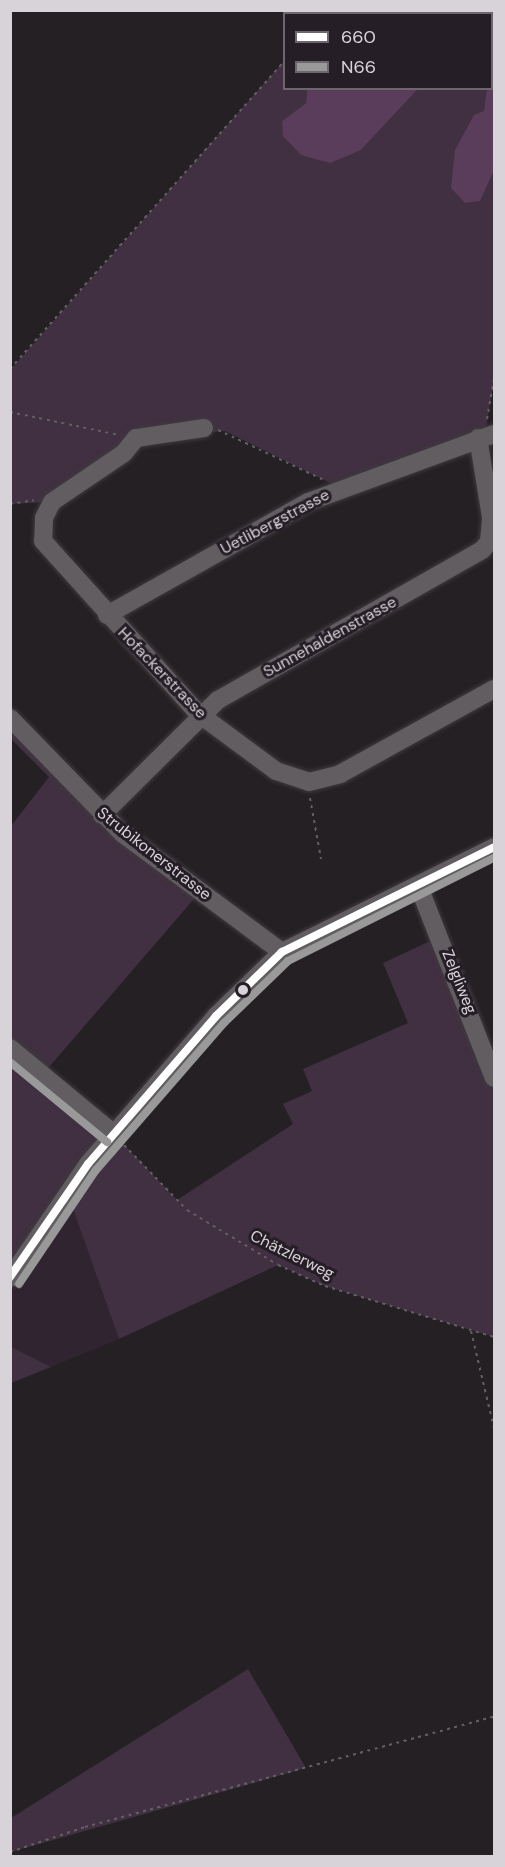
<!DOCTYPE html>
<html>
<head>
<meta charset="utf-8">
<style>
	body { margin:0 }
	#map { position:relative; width:505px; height:1867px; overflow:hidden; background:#242024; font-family:"DM Sans",sans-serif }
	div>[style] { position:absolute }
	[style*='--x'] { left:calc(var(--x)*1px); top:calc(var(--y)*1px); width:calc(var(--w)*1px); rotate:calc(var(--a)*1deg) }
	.built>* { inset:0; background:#302430 }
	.green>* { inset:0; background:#413041 }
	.forest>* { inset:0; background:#5a3d5a }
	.path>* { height:2px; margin-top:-1px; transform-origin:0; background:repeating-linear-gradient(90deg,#625f62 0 3px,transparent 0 7.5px) }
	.roads { filter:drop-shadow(0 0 2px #3e3a3e) drop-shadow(0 0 2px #3e3a3e) }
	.minor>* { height:18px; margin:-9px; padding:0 9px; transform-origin:9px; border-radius:9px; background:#615d61 }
	.bus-1>* { height:8px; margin:-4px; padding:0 4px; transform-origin:4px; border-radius:4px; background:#fff }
	.bus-2>* { height:8px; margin:-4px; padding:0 4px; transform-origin:4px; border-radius:4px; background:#999 }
	.dots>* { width:16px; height:16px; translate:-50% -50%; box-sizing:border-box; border:3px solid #261e26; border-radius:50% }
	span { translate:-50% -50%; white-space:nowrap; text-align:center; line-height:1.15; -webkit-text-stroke:6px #261e26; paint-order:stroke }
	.street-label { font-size:16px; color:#d8d3d8 }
	.frame { position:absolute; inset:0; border:12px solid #d8d3d8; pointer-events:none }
	.legend { position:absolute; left:283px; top:12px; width:210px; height:78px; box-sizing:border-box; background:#261e26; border:2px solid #6d666d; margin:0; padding:8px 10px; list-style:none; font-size:18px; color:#d8d3d8 }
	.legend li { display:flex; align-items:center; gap:12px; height:30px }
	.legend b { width:30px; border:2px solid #6d666d }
</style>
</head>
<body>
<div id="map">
	<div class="built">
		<i style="clip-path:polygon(67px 1192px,119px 1339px,51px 1367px,11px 1347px,11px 1278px)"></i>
	</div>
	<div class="green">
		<i style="clip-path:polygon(465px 11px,494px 11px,494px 380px,486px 429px,340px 488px,225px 431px,136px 438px,52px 502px,11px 504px,11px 369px,284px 61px,284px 88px,307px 89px,306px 103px,282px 121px,361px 150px,418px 89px,492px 88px,492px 14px)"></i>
		<i style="clip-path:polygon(10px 718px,57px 770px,200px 892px,43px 1074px,114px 1134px,177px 1200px,293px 1124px,283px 1104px,312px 1091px,303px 1069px,408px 1023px,383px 963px,441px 936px,494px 1078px,494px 1337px,325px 1286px,278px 1265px,119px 1339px,67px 1192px,11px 1278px,11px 826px,49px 777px,11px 739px)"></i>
		<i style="clip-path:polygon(11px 1347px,51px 1367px,11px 1383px)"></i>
		<i style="clip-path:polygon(248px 1669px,306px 1768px,11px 1852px,11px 1818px)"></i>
	</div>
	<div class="forest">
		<i style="clip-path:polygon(324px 11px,465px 10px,465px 11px,322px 13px)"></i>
		<i style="clip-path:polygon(494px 31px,494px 170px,480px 201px,465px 203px,451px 188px,455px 150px,474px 115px,484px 111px,487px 89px,492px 88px)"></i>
		<i style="clip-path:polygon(307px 89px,307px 88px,418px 89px,361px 150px,330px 163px,301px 155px,283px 136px,282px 121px,306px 103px)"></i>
	</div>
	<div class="path">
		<i style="--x:10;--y:13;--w:3;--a:-72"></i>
		<i style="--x:307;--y:14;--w:4;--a:-76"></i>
		<i style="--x:321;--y:14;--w:5;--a:-53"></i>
		<i style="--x:10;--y:369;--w:412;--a:-48.3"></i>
		<i style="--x:10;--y:412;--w:111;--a:11.9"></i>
		<i style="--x:487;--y:419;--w:42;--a:-80.3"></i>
		<i style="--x:218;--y:430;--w:117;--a:25.3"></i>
		<i style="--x:10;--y:504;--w:24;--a:-9"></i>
		<i style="--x:310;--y:798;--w:62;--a:79.8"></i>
		<i style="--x:124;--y:1145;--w:91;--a:45.9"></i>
		<i style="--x:187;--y:1210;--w:106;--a:31.1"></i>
		<i style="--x:278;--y:1265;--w:51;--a:24.1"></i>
		<i style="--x:325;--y:1286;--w:177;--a:16.8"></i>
		<i style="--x:471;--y:1331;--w:100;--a:76.7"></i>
		<i style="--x:10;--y:1852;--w:79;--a:-18.4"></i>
		<i style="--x:85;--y:1827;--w:424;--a:-15.1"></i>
	</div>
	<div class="roads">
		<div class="minor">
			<i style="--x:204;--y:428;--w:69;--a:171.6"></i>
			<i style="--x:136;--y:438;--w:19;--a:129"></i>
			<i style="--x:124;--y:453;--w:87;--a:145.8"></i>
			<i style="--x:52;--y:502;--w:18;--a:117"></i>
			<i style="--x:44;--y:518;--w:23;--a:92"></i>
			<i style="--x:43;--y:541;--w:233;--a:48"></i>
			<i style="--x:199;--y:714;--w:96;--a:36.5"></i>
			<i style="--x:276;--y:771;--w:35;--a:18"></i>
			<i style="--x:309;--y:782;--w:32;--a:-14"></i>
			<i style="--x:340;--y:774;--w:176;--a:-28.9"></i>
			<i style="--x:107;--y:615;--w:231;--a:-29.3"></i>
			<i style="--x:308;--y:502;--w:198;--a:-20.1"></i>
			<i style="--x:10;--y:718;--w:162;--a:45.8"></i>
			<i style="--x:123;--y:834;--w:198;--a:36.6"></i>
			<i style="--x:102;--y:815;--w:163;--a:-44.8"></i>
			<i style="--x:218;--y:700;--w:304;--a:-29.6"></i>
			<i style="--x:482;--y:550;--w:11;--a:-49"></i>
			<i style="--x:489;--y:542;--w:25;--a:-85"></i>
			<i style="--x:491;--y:517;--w:80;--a:-99.3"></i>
			<i style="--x:419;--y:887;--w:205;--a:68.6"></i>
			<i style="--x:10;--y:1048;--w:135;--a:39.6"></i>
			<i style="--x:10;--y:1278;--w:138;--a:-55.6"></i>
			<i style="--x:88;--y:1164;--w:196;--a:-49.1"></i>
			<i style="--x:216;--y:1016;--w:92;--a:-44.1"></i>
			<i style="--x:282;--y:952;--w:237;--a:-26.3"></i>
		</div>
	</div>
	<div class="bus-1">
		<i style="--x:10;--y:1277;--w:137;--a:-55.4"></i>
		<i style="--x:88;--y:1164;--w:196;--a:-49.1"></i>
		<i style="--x:216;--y:1016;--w:92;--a:-44.1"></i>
		<i style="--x:282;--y:952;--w:237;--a:-26.3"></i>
	</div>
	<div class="bus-2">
		<i style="--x:10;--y:1062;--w:126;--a:39.5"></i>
		<i style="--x:19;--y:1284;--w:138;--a:-56"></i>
		<i style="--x:96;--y:1170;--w:195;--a:-49"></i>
		<i style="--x:224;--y:1023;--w:89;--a:-44.1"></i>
		<i style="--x:288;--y:961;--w:230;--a:-26.6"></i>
	</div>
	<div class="dots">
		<i style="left:243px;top:990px;background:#d8d3d8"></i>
	</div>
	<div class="street-label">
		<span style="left:275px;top:522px;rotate:-28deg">Uetlibergstrasse</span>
		<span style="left:330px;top:637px;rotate:-29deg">Sunnehaldenstrasse</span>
		<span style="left:162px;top:673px;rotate:46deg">Hofackerstrasse</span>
		<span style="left:154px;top:854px;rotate:38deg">Strubikonerstrasse</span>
		<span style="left:459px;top:982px;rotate:68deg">Zelgliweg</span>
		<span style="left:292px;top:1255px;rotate:26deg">Chätzlerweg</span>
	</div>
	<div class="frame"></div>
	<ul class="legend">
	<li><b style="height:8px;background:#fff"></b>660</li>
	<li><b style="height:8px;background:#999"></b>N66</li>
	</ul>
</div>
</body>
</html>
